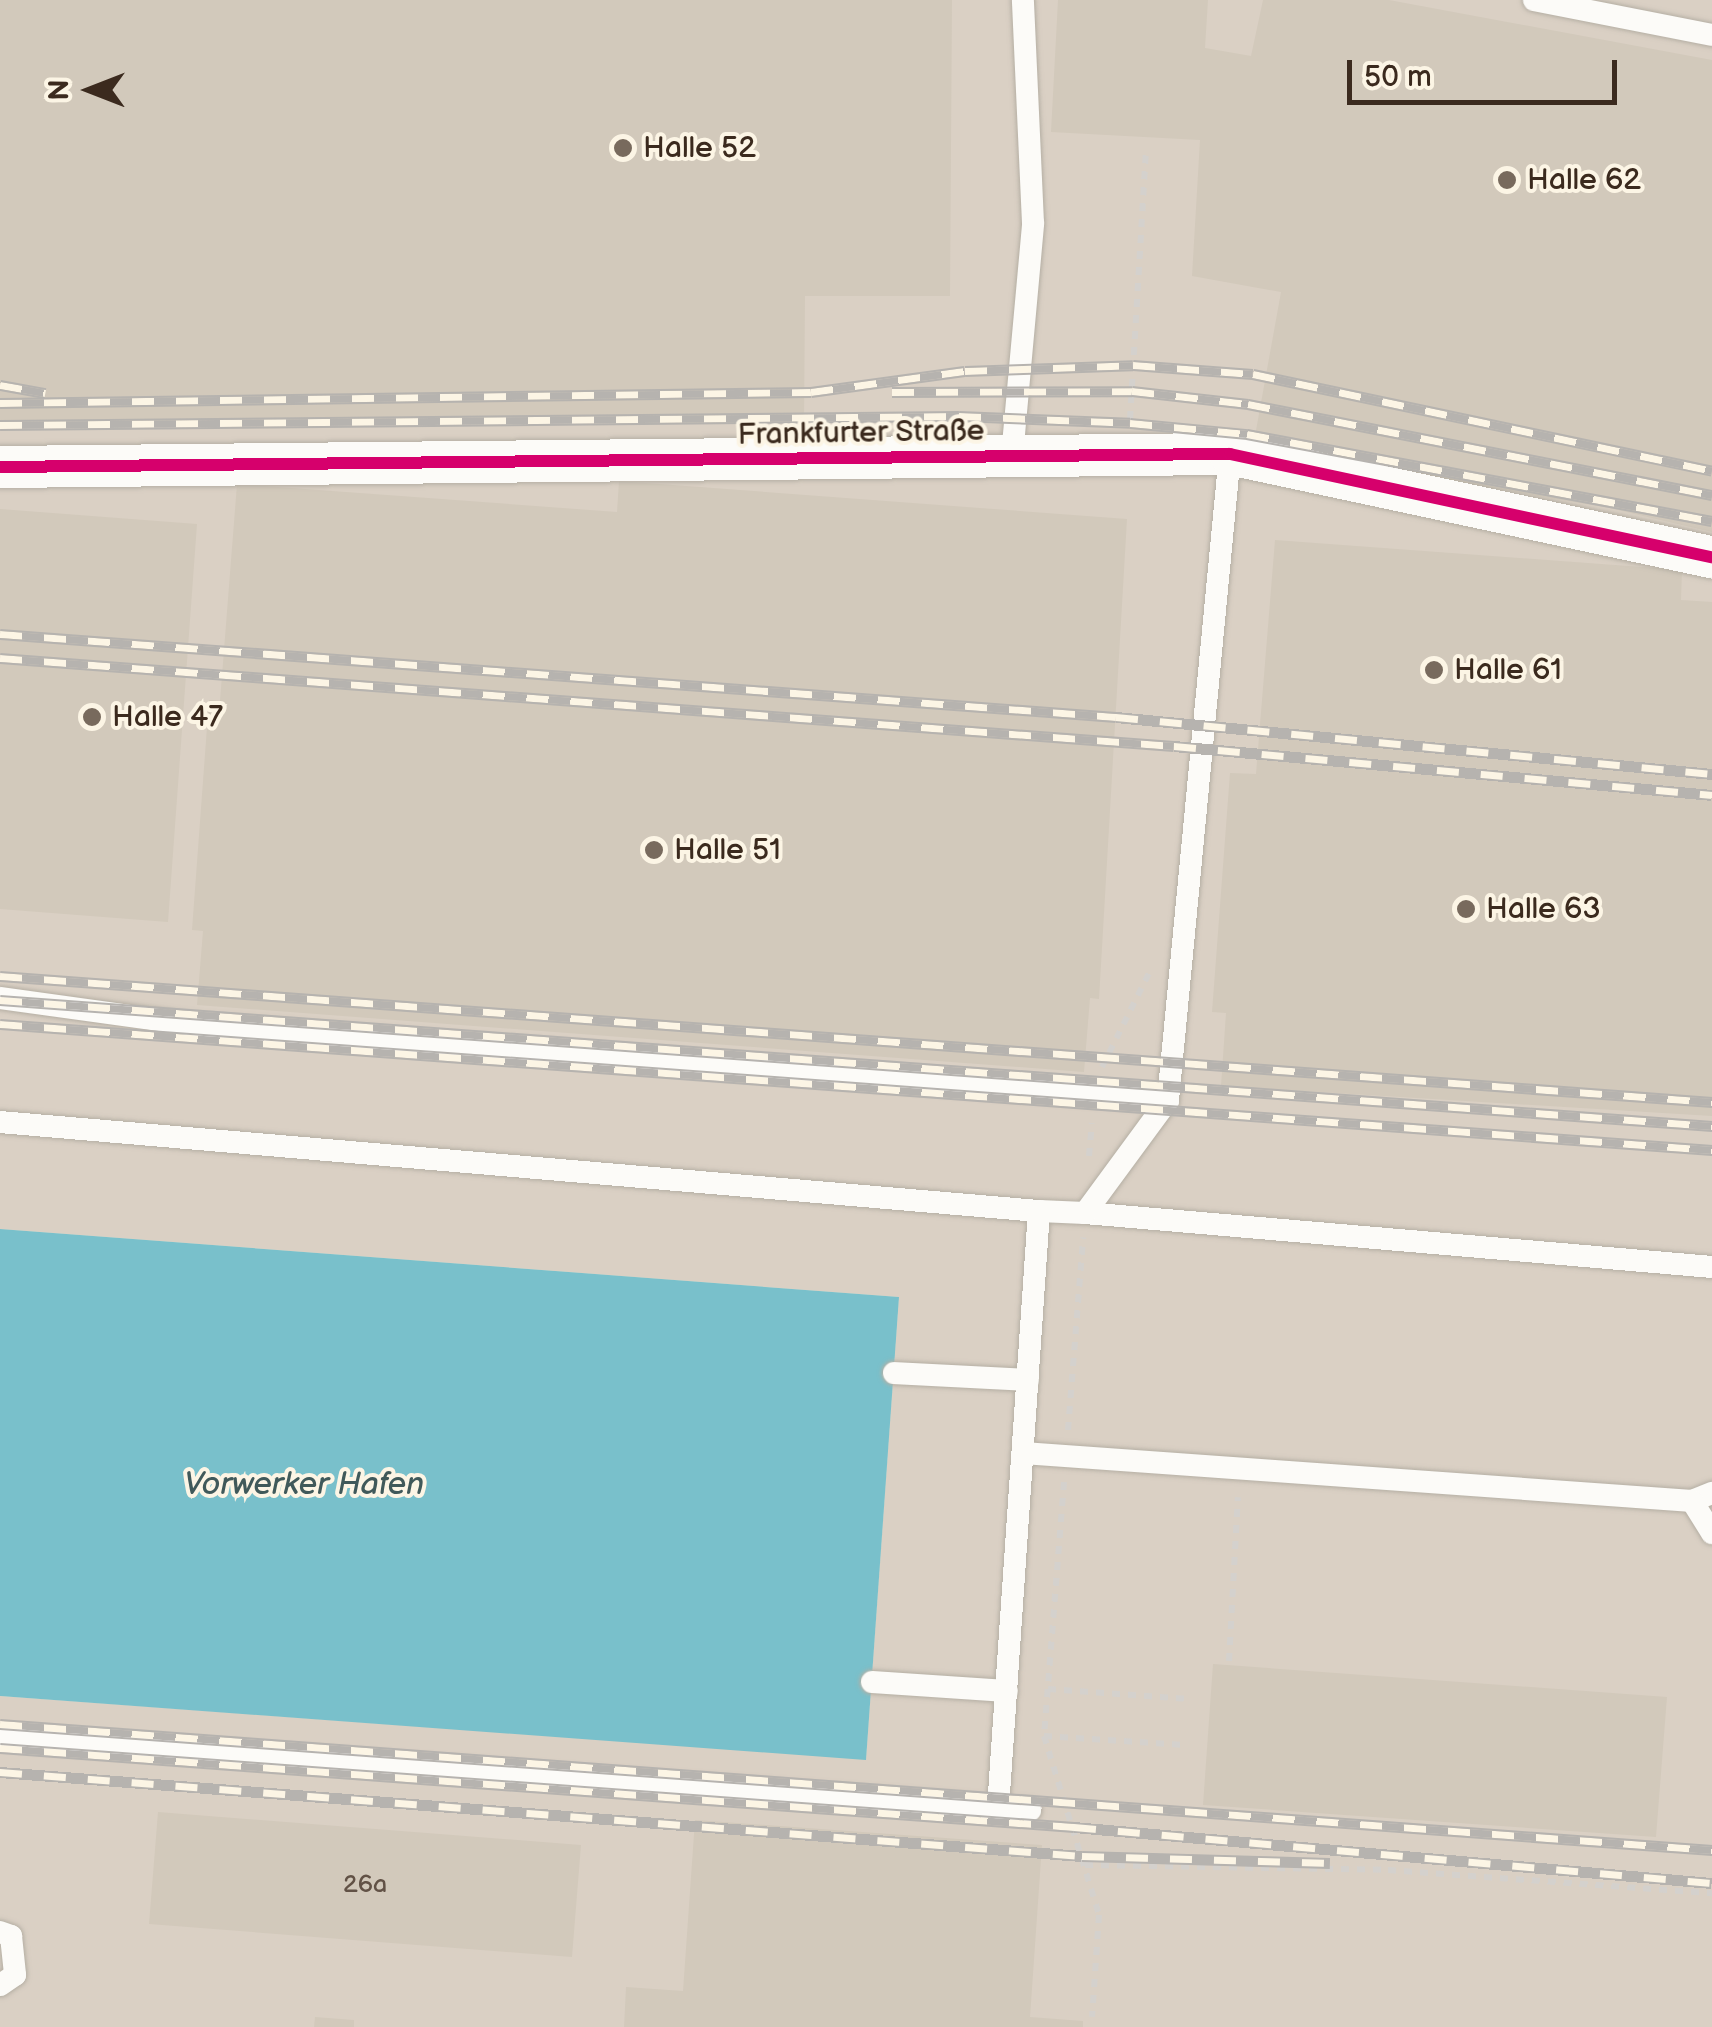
<!DOCTYPE html>
<html>
<head>
<meta charset="utf-8">
<style>
	body { margin:0 }
	#map { position:relative; width:1712px; height:2027px; overflow:hidden; background:#e8e2d2; font-family:"Balsamiq Sans",sans-serif }
	div>[style] { position:absolute }
	[style*='--x'] { left:calc(var(--x)*1px); top:calc(var(--y)*1px); width:calc(var(--w)*1px); rotate:calc(var(--a)*1deg) }
	.industrial>* { inset:0; background:#dad0c4 }
	.water>* { inset:0; background:#79c0cb }
	.building>* { inset:0; background:#d2c9bb }
	.path>* { height:6px; margin-top:-3px; transform-origin:0; background:repeating-linear-gradient(90deg,#d4d1cd 0 8px,transparent 0 16px) }
	.roads { filter:drop-shadow(0 0 2px #b5afa4) drop-shadow(0 0 2px #b5afa4) }
	.service>* { height:22px; margin:-11px; padding:0 11px; transform-origin:11px; border-radius:11px; background:#fcfbf8 }
	.minor>* { height:42px; margin:-21px; padding:0 21px; transform-origin:21px; border-radius:21px; background:#fcfbf8 }
	.rail>* { height:11px; margin-top:-5.5px; transform-origin:0; background:repeating-linear-gradient(90deg,#fcf5e5 0 22px,#b6b3af 0 44px); box-sizing:border-box; border-block:2px solid #b6b3af }
	.cycleway>* { height:12px; margin:-6px; padding:0 6px; transform-origin:6px; border-radius:6px; background:#d6006c }
	.dots>* { width:28px; height:28px; translate:-50% -50%; box-sizing:border-box; border:5px solid #fcf5e5; border-radius:50% }
	span { translate:-50% -50%; white-space:nowrap; text-align:center; line-height:1.15; -webkit-text-stroke:8px #fcf5e5; paint-order:stroke }
	.number-label { font-size:25px; color:#625246 }
	.number-label span { -webkit-text-stroke-width:0 }
	.poi-label { font-size:30px; color:#3b2a1e }
	.left { translate:0 -50%; text-align:left }
	.street-label { font-size:30px; color:#3b2a1e }
	.water-label { font-size:32px; color:#40595a; font-style:italic }
	.north { position:absolute; left:40px; top:40px; width:100px; height:100px; -webkit-text-stroke:8px #fcf5e5; paint-order:stroke; rotate:270deg; font-size:28px; font-weight:700; line-height:40px; text-align:center; color:#3b2a1e }
	.north::after { content:''; display:block; margin:auto; width:35px; height:45px; background:#3b2a1e; clip-path:polygon(50% 0,100% 100%,50% 72%,0 100%) }
	.scale { position:absolute; left:1347px; top:60px; width:270px; height:45px; box-sizing:border-box; border:5px solid #3b2a1e; border-top:0; padding-left:12px; font-size:30px; line-height:35px; white-space:nowrap; color:#3b2a1e; -webkit-text-stroke:8px #fcf5e5; paint-order:stroke }
</style>
</head>
<body>
<div id="map">
	<div class="industrial">
		<i style="clip-path:polygon(0 0,1712px 0,1712px 2027px,0 2027px,0 1696px,866px 1759px,899px 1297px,0 1229px)"></i>
	</div>
	<div class="water">
		<i style="clip-path:polygon(0 1229px,899px 1297px,866px 1760px,0 1696px)"></i>
	</div>
	<div class="building">
		<i style="clip-path:polygon(0 0,952px 0,950px 296px,805px 296px,804px 423px,0 423px)"></i>
		<i style="clip-path:polygon(1058px 0,1208px 0,1205px 48px,1251px 56px,1263px 0,1389px 0,1712px 60px,1712px 532px,1609px 508px,1253px 447px,1281px 292px,1192px 276px,1200px 140px,1051px 132px)"></i>
		<i style="clip-path:polygon(619px 481px,1127px 519px,1099px 999px,1090px 998px,1084px 1072px,197px 1005px,203px 931px,192px 930px,209px 700px,220px 701px,237px 484px,617px 512px)"></i>
		<i style="clip-path:polygon(0 509px,197px 524px,168px 922px,0 909px)"></i>
		<i style="clip-path:polygon(1275px 540px,1682px 570px,1681px 600px,1712px 602px,1712px 1116px,1221px 1086px,1226px 1013px,1212px 1012px,1230px 773px,1256px 774px)"></i>
		<i style="clip-path:polygon(1213px 1664px,1667px 1697px,1656px 1837px,1203px 1805px)"></i>
		<i style="clip-path:polygon(158px 1812px,581px 1845px,572px 1957px,149px 1924px)"></i>
		<i style="clip-path:polygon(695px 1820px,1042px 1845px,1030px 2017px,1083px 2021px,1083px 2027px,624px 2027px,626px 1987px,683px 1991px)"></i>
		<i style="clip-path:polygon(315px 2017px,354px 2020px,354px 2027px,314px 2027px)"></i>
	</div>
	<div class="path">
		<i style="--x:1130;--y:419;--w:268;--a:-86.6"></i>
		<i style="--x:1102;--y:1067;--w:107;--a:-63.4"></i>
		<i style="--x:1089;--y:1156;--w:33;--a:-85"></i>
		<i style="--x:1068;--y:1430;--w:193;--a:-85.5"></i>
		<i style="--x:1064;--y:1482;--w:255;--a:94.5"></i>
		<i style="--x:1044;--y:1736;--w:187;--a:72.9"></i>
		<i style="--x:1099;--y:1915;--w:102;--a:93.9"></i>
		<i style="--x:1229;--y:1661;--w:164;--a:-86.9"></i>
		<i style="--x:1048;--y:1689;--w:141;--a:4.1"></i>
		<i style="--x:1044;--y:1736;--w:141;--a:3.7"></i>
		<i style="--x:1085;--y:1865;--w:303;--a:0.9"></i>
		<i style="--x:1388;--y:1870;--w:325;--a:4.1"></i>
	</div>
	<div class="roads">
		<div class="service">
			<i style="--x:1534;--y:0;--w:181;--a:11.1"></i>
			<i style="--x:1012;--y:456;--w:234;--a:-84.8"></i>
			<i style="--x:1033;--y:223;--w:223;--a:-92.6"></i>
			<i style="--x:0;--y:998;--w:196;--a:7.9"></i>
			<i style="--x:194;--y:1025;--w:977;--a:4.4"></i>
			<i style="--x:0;--y:1122;--w:1043;--a:4.9"></i>
			<i style="--x:1085;--y:1213;--w:629;--a:4.92"></i>
			<i style="--x:894;--y:1373;--w:134;--a:3"></i>
			<i style="--x:1023;--y:1453;--w:671;--a:4.1"></i>
			<i style="--x:1692;--y:1501;--w:22;--a:-22"></i>
			<i style="--x:1692;--y:1501;--w:38;--a:58"></i>
			<i style="--x:872;--y:1682;--w:135;--a:3.8"></i>
			<i style="--x:0;--y:1737;--w:1033;--a:4.05"></i>
			<i style="--x:998;--y:1808;--w:598;--a:-86.07"></i>
			<i style="--x:1039;--y:1211;--w:46;--a:2.5"></i>
			<i style="--x:1085;--y:1213;--w:140;--a:-53.7"></i>
			<i style="--x:1168;--y:1100;--w:649;--a:-84.52"></i>
			<i style="--x:0;--y:1932;--w:12;--a:20"></i>
			<i style="--x:11;--y:1936;--w:39;--a:84"></i>
			<i style="--x:15;--y:1975;--w:18;--a:146"></i>
		</div>
		<div class="minor">
			<i style="--x:0;--y:467;--w:1230;--a:-0.61"></i>
			<i style="--x:1230;--y:454;--w:493;--a:12.1"></i>
		</div>
	</div>
	<div class="rail">
		<i style="--x:0;--y:385;--w:46;--a:10.1"></i>
		<i style="--x:892;--y:392;--w:240;--a:-0.2"></i>
		<i style="--x:1132;--y:391;--w:117;--a:6.4"></i>
		<i style="--x:1248;--y:404;--w:473;--a:11.1"></i>
		<i style="--x:0;--y:403;--w:811;--a:-0.78"></i>
		<i style="--x:811;--y:392;--w:155;--a:-7.8"></i>
		<i style="--x:965;--y:371;--w:168;--a:-2"></i>
		<i style="--x:1133;--y:365;--w:120;--a:4.3"></i>
		<i style="--x:1253;--y:374;--w:469;--a:11.9"></i>
		<i style="--x:0;--y:425;--w:959;--a:-0.54"></i>
		<i style="--x:959;--y:416;--w:171;--a:2.3"></i>
		<i style="--x:1130;--y:423;--w:118;--a:5.4"></i>
		<i style="--x:1247;--y:434;--w:473;--a:10.6"></i>
		<i style="--x:0;--y:634;--w:1119;--a:4.25"></i>
		<i style="--x:1116;--y:717;--w:599;--a:5.46"></i>
		<i style="--x:0;--y:658;--w:1177;--a:4.29"></i>
		<i style="--x:1174;--y:746;--w:540;--a:5.2"></i>
		<i style="--x:0;--y:976;--w:1717;--a:4.21"></i>
		<i style="--x:0;--y:1000;--w:1717;--a:4.21"></i>
		<i style="--x:0;--y:1024;--w:1717;--a:4.21"></i>
		<i style="--x:0;--y:1724;--w:1717;--a:4.21"></i>
		<i style="--x:0;--y:1748;--w:1077;--a:4.21"></i>
		<i style="--x:1074;--y:1827;--w:640;--a:5.02"></i>
		<i style="--x:0;--y:1772;--w:1085;--a:4.44"></i>
		<i style="--x:1082;--y:1856;--w:248;--a:1.6"></i>
	</div>
	<div class="cycleway">
		<i style="--x:0;--y:467;--w:1230;--a:-0.61"></i>
		<i style="--x:1230;--y:454;--w:493;--a:12.1"></i>
	</div>
	<div class="dots">
		<i style="left:623px;top:148px;background:#786a5d"></i>
		<i style="left:1507px;top:180px;background:#786a5d"></i>
		<i style="left:1434px;top:670px;background:#786a5d"></i>
		<i style="left:92px;top:717px;background:#786a5d"></i>
		<i style="left:654px;top:850px;background:#786a5d"></i>
		<i style="left:1466px;top:909px;background:#786a5d"></i>
	</div>
	<div class="number-label">
		<span style="left:365px;top:1885px">26a</span>
	</div>
	<div class="poi-label">
		<span class="left" style="left:643px;top:148px">Halle 52</span>
		<span class="left" style="left:1527px;top:180px">Halle 62</span>
		<span class="left" style="left:1454px;top:670px">Halle 61</span>
		<span class="left" style="left:112px;top:717px">Halle 47</span>
		<span class="left" style="left:674px;top:850px">Halle 51</span>
		<span class="left" style="left:1486px;top:909px">Halle 63</span>
	</div>
	<div class="street-label">
		<span style="left:861px;top:433px;rotate:-1deg">Frankfurter Straße</span>
	</div>
	<div class="water-label">
		<span style="left:304px;top:1485px">Vorwerker Hafen</span>
	</div>
	<div class="north">N</div>
	<div class="scale">50 m</div>
</div>
</body>
</html>
